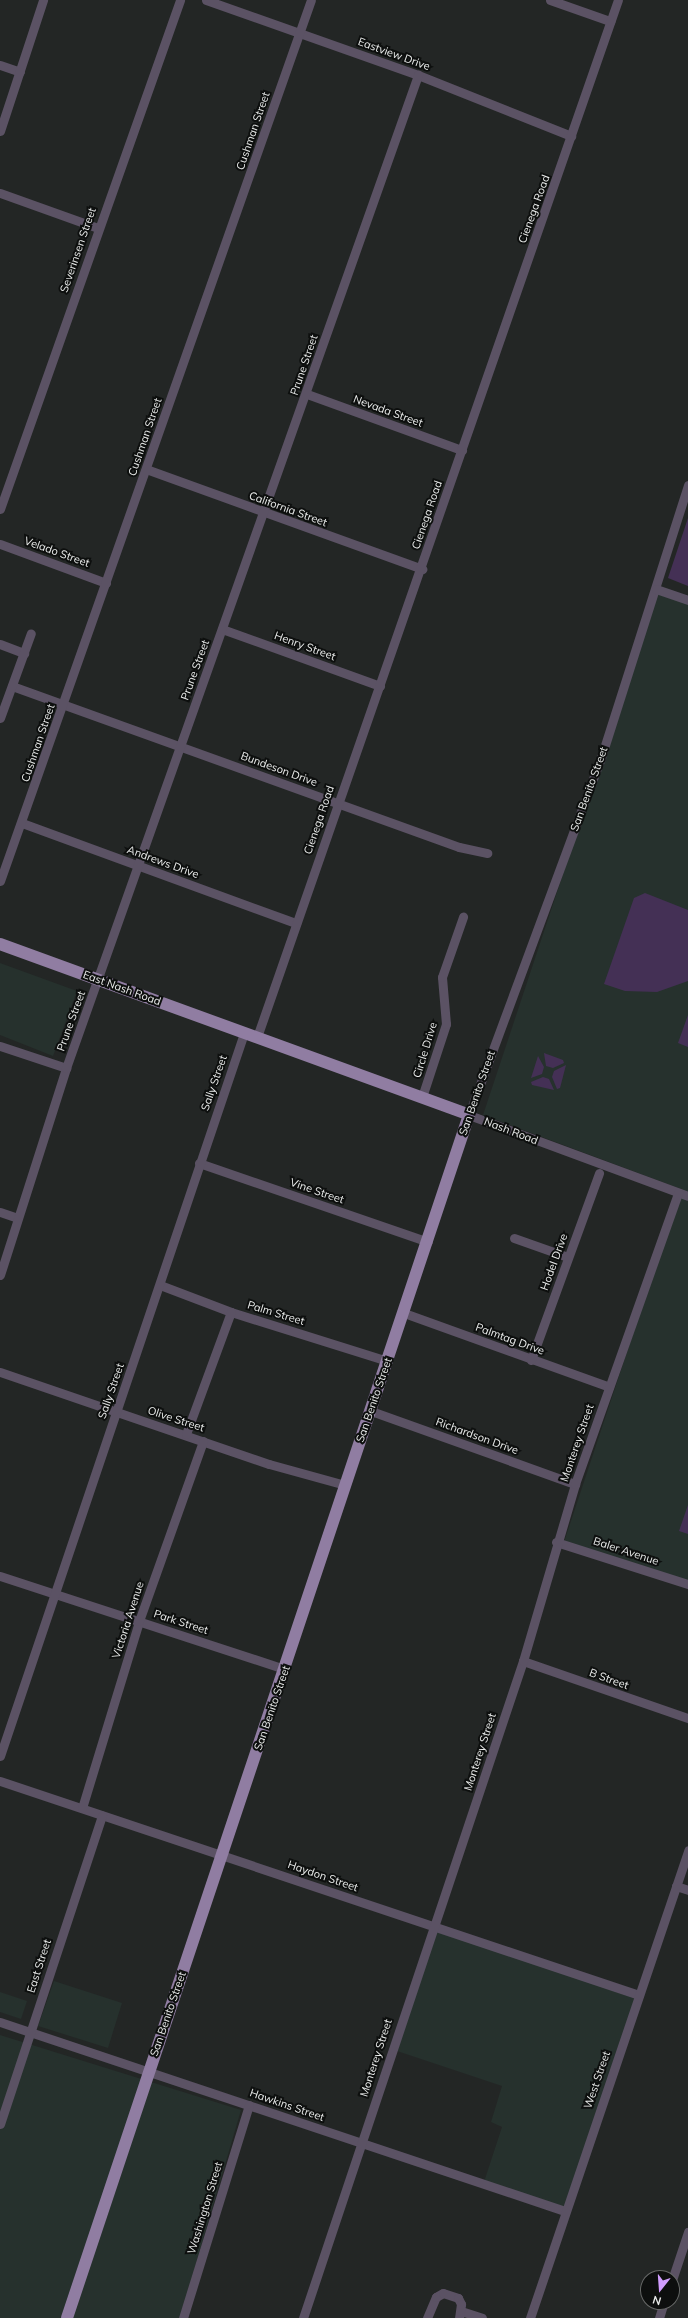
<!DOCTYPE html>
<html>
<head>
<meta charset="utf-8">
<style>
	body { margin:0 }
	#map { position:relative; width:688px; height:2318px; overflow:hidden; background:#232625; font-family:Mulish,sans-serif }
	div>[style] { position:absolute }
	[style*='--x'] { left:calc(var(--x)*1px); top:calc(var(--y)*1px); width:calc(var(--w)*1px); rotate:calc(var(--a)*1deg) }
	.built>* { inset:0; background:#26312d }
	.green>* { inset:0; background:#443055 }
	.minor>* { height:9px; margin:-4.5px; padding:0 4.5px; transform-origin:4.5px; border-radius:4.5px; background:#5b5264 }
	.major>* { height:12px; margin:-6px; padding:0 6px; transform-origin:6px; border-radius:6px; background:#907da2 }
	span { translate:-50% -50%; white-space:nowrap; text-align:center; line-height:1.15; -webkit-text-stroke:4px #0d0f0e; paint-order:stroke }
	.street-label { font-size:11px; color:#ebedec }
	.north { position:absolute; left:640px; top:2270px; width:40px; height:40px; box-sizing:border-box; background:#0d0f0e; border:1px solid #666867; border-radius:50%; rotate:197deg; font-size:11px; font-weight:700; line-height:16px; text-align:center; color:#ebedec }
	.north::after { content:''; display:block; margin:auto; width:14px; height:18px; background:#d19dfe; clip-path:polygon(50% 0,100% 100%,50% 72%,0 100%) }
</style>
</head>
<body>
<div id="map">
	<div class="built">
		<i style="clip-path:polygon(658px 588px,688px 599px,688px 1581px,564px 1542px,681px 1189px,483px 1115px)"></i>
		<i style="clip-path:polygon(0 963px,77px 991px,53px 1056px,0 1035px)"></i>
		<i style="clip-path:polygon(434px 1926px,639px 1995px,565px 2211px,483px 2185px,502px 2127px,491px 2122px,502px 2086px,391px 2049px)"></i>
		<i style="clip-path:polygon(54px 1981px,122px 2003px,108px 2048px,38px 2026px)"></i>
		<i style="clip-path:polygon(0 1992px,27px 2001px,21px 2019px,0 2012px)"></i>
		<i style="clip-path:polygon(0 2035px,241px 2110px,180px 2318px,0 2318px)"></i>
	</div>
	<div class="green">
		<i style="clip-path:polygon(688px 518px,688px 586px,668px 578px)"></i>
		<i style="clip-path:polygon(645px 893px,688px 910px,688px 981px,657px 992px,625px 991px,604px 984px,634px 898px)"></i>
		<i style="clip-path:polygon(688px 1015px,688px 1047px,678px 1043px)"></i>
		<i style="clip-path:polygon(544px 1053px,563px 1060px,564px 1063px,553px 1068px,546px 1066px)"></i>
		<i style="clip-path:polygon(538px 1056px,544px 1067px,542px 1074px,531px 1078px)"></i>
		<i style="clip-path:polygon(566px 1065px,560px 1088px,557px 1089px,552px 1077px,554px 1071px)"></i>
		<i style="clip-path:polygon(543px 1077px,549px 1079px,554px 1090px,532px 1085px,531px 1082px)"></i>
		<i style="clip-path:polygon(688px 1505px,688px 1534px,679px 1531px)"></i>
	</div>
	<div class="minor">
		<i style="--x:206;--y:0;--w:225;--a:19.5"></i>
		<i style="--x:418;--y:75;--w:165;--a:21.7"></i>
		<i style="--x:550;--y:0;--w:64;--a:19.3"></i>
		<i style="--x:0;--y:65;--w:21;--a:19"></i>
		<i style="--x:0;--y:131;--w:138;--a:-71.8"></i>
		<i style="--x:0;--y:193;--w:104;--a:19.7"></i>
		<i style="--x:307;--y:394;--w:165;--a:19.9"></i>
		<i style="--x:146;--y:469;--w:294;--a:19.9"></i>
		<i style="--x:688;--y:485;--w:289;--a:107.7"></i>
		<i style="--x:600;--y:760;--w:378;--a:110.3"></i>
		<i style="--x:469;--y:1115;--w:233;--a:20.3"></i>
		<i style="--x:0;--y:509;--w:540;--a:-70.52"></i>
		<i style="--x:0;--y:544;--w:113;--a:20.2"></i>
		<i style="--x:656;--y:589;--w:34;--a:19"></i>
		<i style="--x:222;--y:629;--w:168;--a:19.8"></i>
		<i style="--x:0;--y:644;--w:26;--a:21"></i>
		<i style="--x:12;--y:686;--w:475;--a:19.8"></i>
		<i style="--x:459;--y:847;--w:29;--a:12"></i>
		<i style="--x:0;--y:718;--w:90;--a:-70"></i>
		<i style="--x:22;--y:823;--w:292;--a:20.1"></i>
		<i style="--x:0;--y:881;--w:934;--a:-70.56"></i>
		<i style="--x:257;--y:1037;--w:1098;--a:-70.81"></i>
		<i style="--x:0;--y:1046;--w:70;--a:18.4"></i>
		<i style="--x:422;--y:1097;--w:77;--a:-71.8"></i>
		<i style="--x:446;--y:1024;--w:47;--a:-94.9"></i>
		<i style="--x:442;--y:977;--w:64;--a:-70.7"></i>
		<i style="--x:199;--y:1163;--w:242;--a:19"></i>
		<i style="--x:0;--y:1212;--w:18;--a:19"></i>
		<i style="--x:514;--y:1238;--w:57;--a:19.4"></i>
		<i style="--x:0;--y:1275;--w:217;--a:-72.3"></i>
		<i style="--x:66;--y:1068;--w:1054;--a:-70.48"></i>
		<i style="--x:160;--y:1285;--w:76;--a:20.8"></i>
		<i style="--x:231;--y:1312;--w:164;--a:17.4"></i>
		<i style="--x:404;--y:1313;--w:218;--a:19.8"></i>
		<i style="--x:531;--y:1360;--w:199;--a:-70"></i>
		<i style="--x:0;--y:1372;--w:284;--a:18.9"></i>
		<i style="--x:269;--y:1464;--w:79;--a:15.4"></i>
		<i style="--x:371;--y:1411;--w:217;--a:19.7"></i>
		<i style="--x:186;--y:1434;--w:130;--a:-69.8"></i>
		<i style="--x:556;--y:1542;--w:139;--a:17.7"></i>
		<i style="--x:0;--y:1576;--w:300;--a:18.1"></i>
		<i style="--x:523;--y:1661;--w:175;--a:19.1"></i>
		<i style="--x:0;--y:1756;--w:763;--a:-71.35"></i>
		<i style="--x:0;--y:1781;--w:674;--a:18.52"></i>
		<i style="--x:82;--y:1808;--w:195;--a:-73"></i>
		<i style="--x:139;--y:1621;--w:191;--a:-70.4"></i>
		<i style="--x:676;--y:1886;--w:13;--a:18"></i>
		<i style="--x:0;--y:2022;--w:596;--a:18.5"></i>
		<i style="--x:0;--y:2124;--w:325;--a:-71.7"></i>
		<i style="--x:672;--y:2280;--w:51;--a:-71.6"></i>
		<i style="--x:461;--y:2311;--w:22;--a:18"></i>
		<i style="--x:183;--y:2318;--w:223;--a:-72.8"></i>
		<i style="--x:303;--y:2318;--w:693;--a:-71.49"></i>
		<i style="--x:523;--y:1661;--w:184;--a:-73.6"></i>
		<i style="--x:575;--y:1484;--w:309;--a:-70.5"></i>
		<i style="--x:427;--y:2318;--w:23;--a:-67"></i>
		<i style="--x:436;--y:2297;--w:8;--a:-30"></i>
		<i style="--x:443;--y:2293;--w:16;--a:18"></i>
		<i style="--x:458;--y:2298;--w:7;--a:63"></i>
		<i style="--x:461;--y:2304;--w:14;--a:98"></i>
		<i style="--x:530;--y:2318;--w:494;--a:-71.3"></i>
		<i style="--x:659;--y:2318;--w:17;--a:-73"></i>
	</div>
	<div class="major">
		<i style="--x:0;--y:944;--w:499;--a:20"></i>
		<i style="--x:469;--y:1115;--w:1268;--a:108.48"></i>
	</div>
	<div class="street-label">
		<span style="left:394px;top:54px;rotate:20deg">Eastview Drive</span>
		<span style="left:253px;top:131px;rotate:-71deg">Cushman Street</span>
		<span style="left:534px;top:209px;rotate:-70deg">Cienega Road</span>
		<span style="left:78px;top:250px;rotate:-71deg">Severinsen Street</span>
		<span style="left:304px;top:365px;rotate:-71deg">Prune Street</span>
		<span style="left:388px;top:411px;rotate:20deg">Nevada Street</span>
		<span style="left:145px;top:437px;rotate:-71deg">Cushman Street</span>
		<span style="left:288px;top:509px;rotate:20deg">California Street</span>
		<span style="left:427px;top:515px;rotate:-71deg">Cienega Road</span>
		<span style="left:57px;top:552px;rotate:20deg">Velado Street</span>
		<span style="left:305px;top:646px;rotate:20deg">Henry Street</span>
		<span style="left:195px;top:670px;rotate:-70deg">Prune Street</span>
		<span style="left:38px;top:743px;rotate:-71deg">Cushman Street</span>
		<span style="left:279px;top:769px;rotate:20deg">Bundeson Drive</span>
		<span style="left:589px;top:789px;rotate:-70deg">San Benito Street</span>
		<span style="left:319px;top:820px;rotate:-71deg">Cienega Road</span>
		<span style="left:163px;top:862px;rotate:20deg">Andrews Drive</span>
		<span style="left:122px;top:988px;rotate:20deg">East Nash Road</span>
		<span style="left:71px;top:1021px;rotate:-70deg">Prune Street</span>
		<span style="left:425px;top:1050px;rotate:-73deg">Circle Drive</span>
		<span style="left:214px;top:1083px;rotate:-71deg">Sally Street</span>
		<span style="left:477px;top:1093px;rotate:-71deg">San Benito Street</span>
		<span style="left:511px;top:1131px;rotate:21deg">Nash Road</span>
		<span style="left:317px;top:1191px;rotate:19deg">Vine Street</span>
		<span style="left:554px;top:1262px;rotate:-70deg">Hodel Drive</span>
		<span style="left:276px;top:1313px;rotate:17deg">Palm Street</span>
		<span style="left:510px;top:1339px;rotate:20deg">Palmtag Drive</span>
		<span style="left:111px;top:1391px;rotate:-71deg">Sally Street</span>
		<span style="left:374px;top:1400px;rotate:-71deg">San Benito Street</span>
		<span style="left:176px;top:1419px;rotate:18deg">Olive Street</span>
		<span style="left:477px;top:1436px;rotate:20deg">Richardson Drive</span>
		<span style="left:577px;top:1443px;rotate:-71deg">Monterey Street</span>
		<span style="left:626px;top:1551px;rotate:18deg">Baler Avenue</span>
		<span style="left:128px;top:1620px;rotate:-72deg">Victoria Avenue</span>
		<span style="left:181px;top:1622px;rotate:18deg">Park Street</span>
		<span style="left:609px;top:1679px;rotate:20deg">B Street</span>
		<span style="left:272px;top:1708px;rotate:-71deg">San Benito Street</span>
		<span style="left:480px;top:1752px;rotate:-72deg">Monterey Street</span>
		<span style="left:323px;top:1876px;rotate:19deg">Haydon Street</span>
		<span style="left:39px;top:1966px;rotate:-72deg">East Street</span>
		<span style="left:168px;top:2014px;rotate:-71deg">San Benito Street</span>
		<span style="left:376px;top:2058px;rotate:-72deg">Monterey Street</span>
		<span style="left:597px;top:2080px;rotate:-71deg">West Street</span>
		<span style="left:287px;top:2105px;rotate:19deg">Hawkins Street</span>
		<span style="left:205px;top:2208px;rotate:-73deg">Washington Street</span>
	</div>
	<div class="north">N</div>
</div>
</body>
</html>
